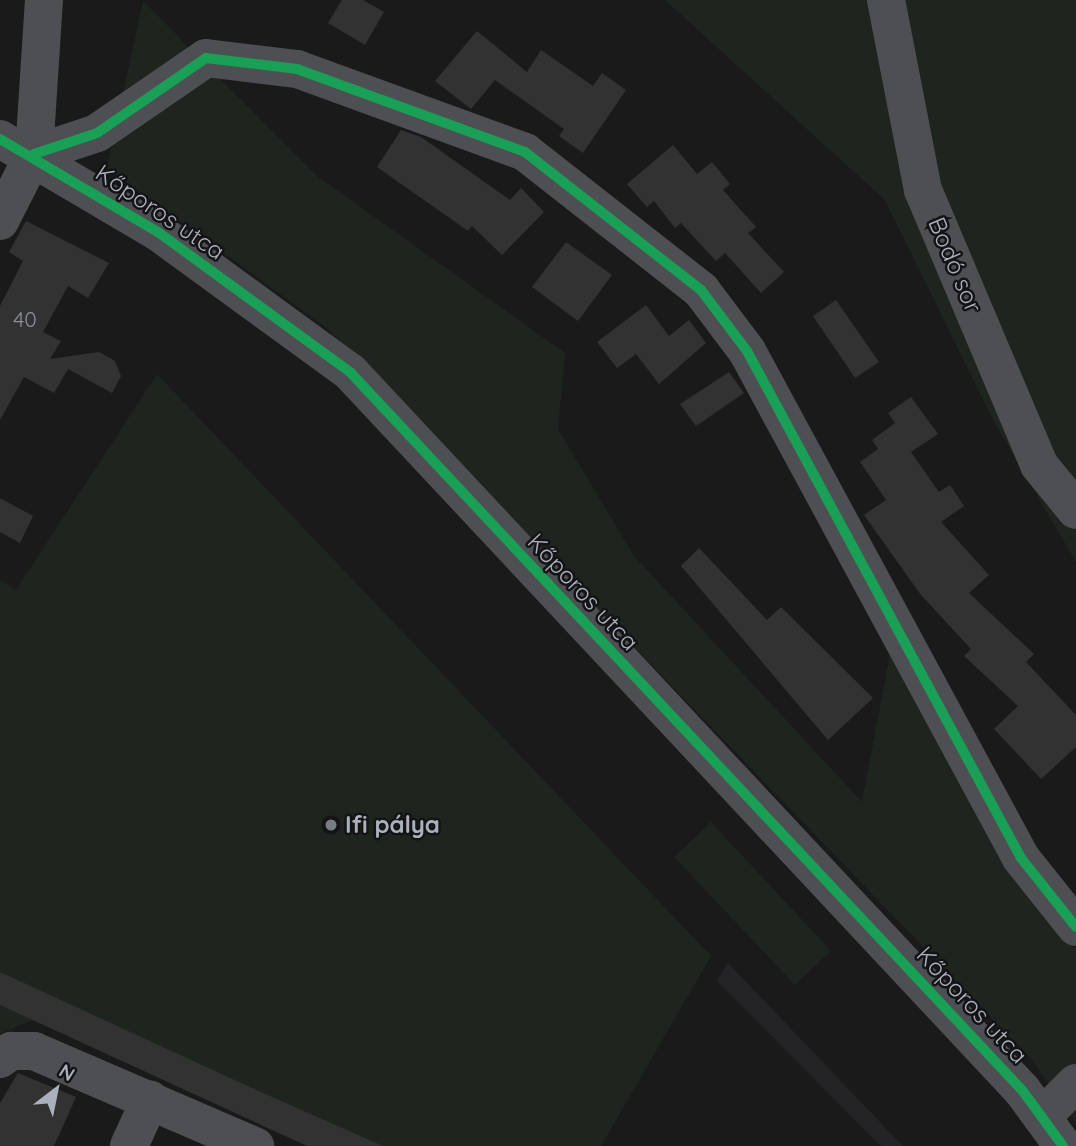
<!DOCTYPE html>
<html>
<head>
<meta charset="utf-8">
<style>
	body { margin:0 }
	#map { position:relative; width:1076px; height:1146px; overflow:hidden; background:#1a1a1a; font-family:Quicksand,sans-serif }
	div>[style] { position:absolute }
	[style*='--x'] { left:calc(var(--x)*1px); top:calc(var(--y)*1px); width:calc(var(--w)*1px); rotate:calc(var(--a)*1deg) }
	.built>* { inset:0; background:#242426 }
	.green>* { inset:0; background:#1d251e }
	.building>* { inset:0; background:#323232 }
	.minor>* { height:38px; margin:-19px; padding:0 19px; transform-origin:19px; border-radius:19px; background:#4e4f53 }
	.cycleway>* { height:10px; margin:-5px; padding:0 5px; transform-origin:5px; border-radius:5px; background:#1a9f57 }
	.dots>* { width:19px; height:19px; translate:-50% -50%; box-sizing:border-box; border:4px solid #141416; border-radius:50% }
	span { translate:-50% -50%; white-space:nowrap; text-align:center; line-height:1.15; -webkit-text-stroke:5px #141416; paint-order:stroke }
	.number-label { font-size:21px; color:#8c909a }
	.number-label span { -webkit-text-stroke-width:0 }
	.street-label { font-size:24px; color:#aab0bc }
	.poi-label { font-size:24px; color:#aab0bc; font-weight:700 }
	.left { translate:0 -50%; text-align:left }
	.north { position:absolute; left:21px; top:1055px; width:70px; height:70px; -webkit-text-stroke:5px #141416; paint-order:stroke; rotate:32deg; font-size:19px; font-weight:700; line-height:28px; text-align:center; color:#aab0bc }
	.north::after { content:''; display:block; margin:auto; width:24px; height:32px; background:#aab0bc; clip-path:polygon(50% 0,100% 100%,50% 72%,0 100%) }
</style>
</head>
<body>
<div id="map">
	<div class="built">
		<i style="clip-path:polygon(728px 963px,903px 1146px,881px 1146px,717px 981px)"></i>
	</div>
	<div class="green">
		<i style="clip-path:polygon(665px 0,1076px 0,1076px 562px,993px 420px,885px 200px)"></i>
		<i style="clip-path:polygon(143px 1px,317px 176px,565px 353px,558px 429px,634px 556px,862px 802px,892px 643px,1052px 918px,1076px 949px,1076px 1124px,1032px 1060px,328px 329px,107px 168px)"></i>
		<i style="clip-path:polygon(157px 374px,711px 956px,601px 1146px,347px 1146px,40px 1017px,0 1034px,0 580px,16px 590px)"></i>
		<i style="clip-path:polygon(711px 822px,831px 951px,795px 985px,674px 857px)"></i>
	</div>
	<div class="building">
		<i style="clip-path:polygon(342px 0,363px 0,384px 12px,365px 45px,328px 23px)"></i>
		<i style="clip-path:polygon(477px 31px,527px 72px,541px 50px,593px 86px,602px 73px,626px 90px,583px 153px,559px 136px,564px 129px,495px 80px,471px 109px,435px 81px)"></i>
		<i style="clip-path:polygon(401px 130px,421px 137px,510px 200px,521px 188px,544px 212px,502px 255px,472px 226px,468px 231px,377px 167px)"></i>
		<i style="clip-path:polygon(673px 145px,697px 174px,712px 162px,730px 184px,723px 190px,756px 227px,748px 233px,784px 272px,761px 293px,725px 253px,716px 261px,681px 223px,675px 228px,654px 201px,647px 207px,627px 184px)"></i>
		<i style="clip-path:polygon(26px 221px,109px 263px,88px 298px,68px 286px,43px 332px,61px 341px,50px 359px,99px 352px,115px 361px,121px 376px,112px 393px,68px 369px,54px 393px,24px 377px,0 420px,0 306px,23px 261px,9px 252px)"></i>
		<i style="clip-path:polygon(566px 242px,612px 275px,578px 321px,532px 287px)"></i>
		<i style="clip-path:polygon(836px 300px,879px 362px,855px 378px,813px 316px)"></i>
		<i style="clip-path:polygon(646px 305px,669px 336px,689px 320px,706px 343px,659px 384px,636px 354px,617px 368px,597px 342px)"></i>
		<i style="clip-path:polygon(729px 372px,744px 393px,696px 426px,680px 404px)"></i>
		<i style="clip-path:polygon(911px 397px,938px 434px,911px 452px,939px 492px,950px 485px,964px 506px,941px 522px,989px 575px,969px 593px,1034px 654px,1026px 662px,1076px 715px,1076px 747px,1041px 779px,994px 729px,1018px 706px,964px 656px,971px 649px,921px 595px,864px 515px,886px 500px,860px 462px,878px 449px,872px 440px,895px 423px,888px 413px)"></i>
		<i style="clip-path:polygon(0 498px,33px 516px,20px 543px,0 532px)"></i>
		<i style="clip-path:polygon(699px 548px,767px 620px,781px 607px,873px 698px,828px 740px,681px 566px)"></i>
		<i style="clip-path:polygon(0 972px,252px 1088px,383px 1146px,307px 1146px,0 1005px)"></i>
		<i style="clip-path:polygon(18px 1073px,76px 1097px,54px 1146px,0 1146px,0 1103px)"></i>
	</div>
	<div class="minor">
		<i style="--x:886;--y:0;--w:194;--a:79"></i>
		<i style="--x:923;--y:190;--w:298;--a:67.1"></i>
		<i style="--x:1039;--y:465;--w:58;--a:50.6"></i>
		<i style="--x:0;--y:139;--w:183;--a:30.5"></i>
		<i style="--x:158;--y:232;--w:238;--a:36.1"></i>
		<i style="--x:350;--y:372;--w:983;--a:46.9"></i>
		<i style="--x:1022;--y:1090;--w:69;--a:53.8"></i>
		<i style="--x:34;--y:154;--w:66;--a:-18.4"></i>
		<i style="--x:97;--y:133;--w:132;--a:-34.5"></i>
		<i style="--x:206;--y:58;--w:92;--a:6.9"></i>
		<i style="--x:297;--y:69;--w:243;--a:20"></i>
		<i style="--x:525;--y:152;--w:224;--a:38.1"></i>
		<i style="--x:701;--y:290;--w:76;--a:53"></i>
		<i style="--x:747;--y:351;--w:576;--a:61.61"></i>
		<i style="--x:1021;--y:858;--w:88;--a:51.4"></i>
		<i style="--x:0;--y:221;--w:75;--a:-63.1"></i>
		<i style="--x:34;--y:154;--w:154;--a:-86.3"></i>
		<i style="--x:0;--y:1059;--w:14;--a:-36"></i>
		<i style="--x:11;--y:1051;--w:23;--a:0"></i>
		<i style="--x:34;--y:1051;--w:241;--a:23.3"></i>
		<i style="--x:1042;--y:1117;--w:48;--a:-45"></i>
		<i style="--x:129;--y:1146;--w:51;--a:-65.5"></i>
	</div>
	<div class="cycleway">
		<i style="--x:0;--y:139;--w:183;--a:30.5"></i>
		<i style="--x:158;--y:232;--w:238;--a:36.1"></i>
		<i style="--x:350;--y:372;--w:983;--a:46.9"></i>
		<i style="--x:1022;--y:1090;--w:69;--a:53.8"></i>
		<i style="--x:34;--y:154;--w:66;--a:-18.4"></i>
		<i style="--x:97;--y:133;--w:132;--a:-34.5"></i>
		<i style="--x:206;--y:58;--w:92;--a:6.9"></i>
		<i style="--x:297;--y:69;--w:243;--a:20"></i>
		<i style="--x:525;--y:152;--w:224;--a:38.1"></i>
		<i style="--x:701;--y:290;--w:76;--a:53"></i>
		<i style="--x:747;--y:351;--w:576;--a:61.61"></i>
		<i style="--x:1021;--y:858;--w:88;--a:51.4"></i>
	</div>
	<div class="dots">
		<i style="left:331px;top:825px;background:#787c83"></i>
	</div>
	<div class="number-label">
		<span style="left:25px;top:319px">40</span>
	</div>
	<div class="street-label">
		<span style="left:160px;top:212px;rotate:34deg">Kőporos utca</span>
		<span style="left:955px;top:265px;rotate:67deg">Bodó sor</span>
		<span style="left:583px;top:592px;rotate:47deg">Kőporos utca</span>
		<span style="left:972px;top:1005px;rotate:47deg">Kőporos utca</span>
	</div>
	<div class="poi-label">
		<span class="left" style="left:345px;top:825px">Ifi pálya</span>
	</div>
	<div class="north">N</div>
</div>
</body>
</html>
